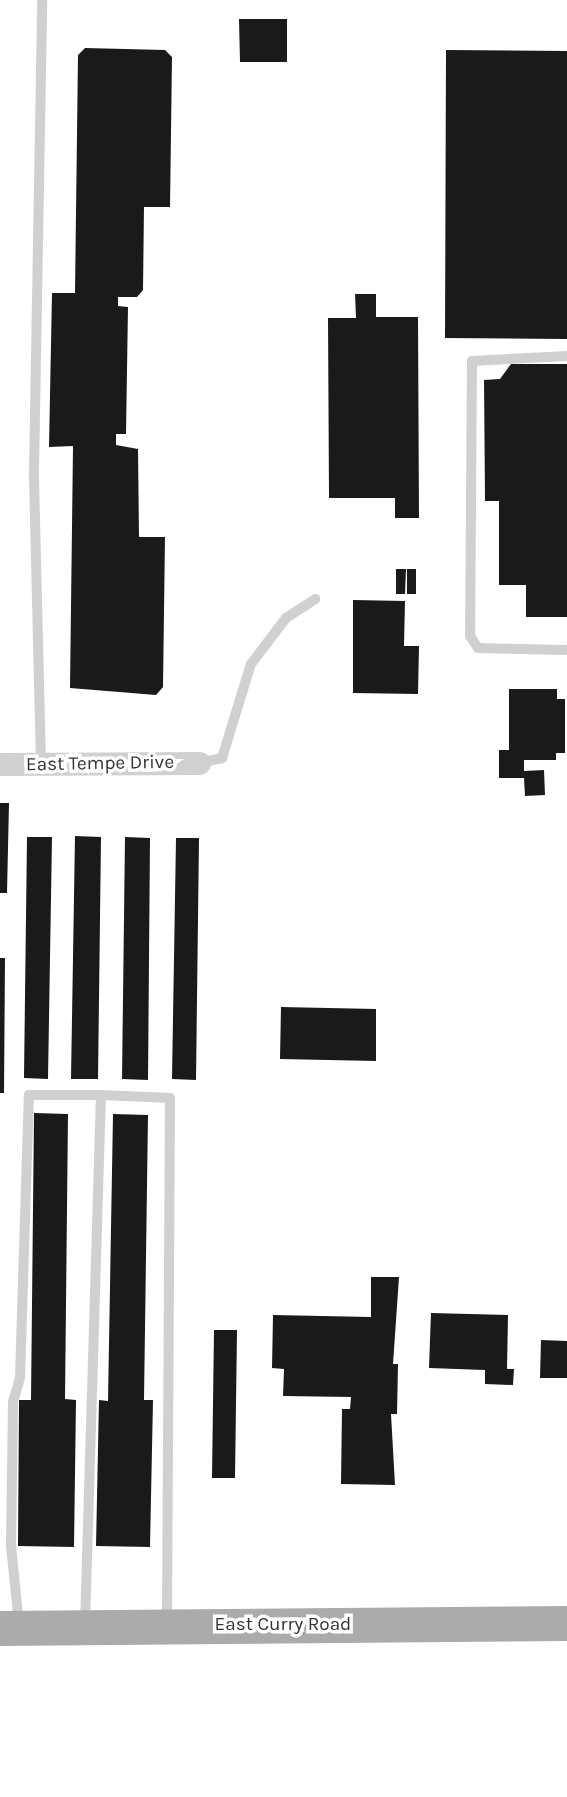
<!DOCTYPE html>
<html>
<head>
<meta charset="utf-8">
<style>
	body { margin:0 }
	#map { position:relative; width:567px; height:1797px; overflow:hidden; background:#fff; font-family:Karla,sans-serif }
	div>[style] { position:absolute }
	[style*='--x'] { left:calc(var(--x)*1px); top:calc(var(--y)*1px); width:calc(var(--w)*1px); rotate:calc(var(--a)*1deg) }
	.building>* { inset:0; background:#1a1a1a }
	.service>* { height:10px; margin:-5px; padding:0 5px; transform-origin:5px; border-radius:5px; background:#d0d0d0 }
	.minor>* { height:23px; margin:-11.5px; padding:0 11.5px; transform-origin:11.5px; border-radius:11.5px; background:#d0d0d0 }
	.primary>* { height:35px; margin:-17.5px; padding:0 17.5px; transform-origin:17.5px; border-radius:17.5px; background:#ababab }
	span { translate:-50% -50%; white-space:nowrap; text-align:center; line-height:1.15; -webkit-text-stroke:7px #fff; paint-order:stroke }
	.street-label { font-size:19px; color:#333 }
</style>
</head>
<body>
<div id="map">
	<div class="building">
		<i style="clip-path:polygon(239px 19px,287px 19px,287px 62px,240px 62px)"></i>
		<i style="clip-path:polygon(85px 48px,165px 50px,172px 57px,170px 207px,144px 207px,143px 290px,137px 297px,118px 297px,118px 306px,128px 307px,126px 434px,116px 434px,116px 445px,138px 449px,139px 537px,165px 537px,163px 687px,156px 695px,70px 688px,73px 446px,49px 447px,52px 293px,75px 293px,78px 55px)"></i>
		<i style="clip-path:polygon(446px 50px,567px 51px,567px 339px,445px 338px)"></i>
		<i style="clip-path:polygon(355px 294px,376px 294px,376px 317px,418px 317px,419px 518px,395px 518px,395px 498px,329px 498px,328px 318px,356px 318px)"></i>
		<i style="clip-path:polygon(511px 364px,567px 364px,567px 617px,526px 617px,526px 585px,499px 585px,499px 501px,485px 501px,484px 380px,500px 379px)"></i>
		<i style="clip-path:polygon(396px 569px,406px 569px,405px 594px,396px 594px)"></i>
		<i style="clip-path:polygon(407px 569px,416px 569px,416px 594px,407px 594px)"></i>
		<i style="clip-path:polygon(353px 600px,405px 601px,404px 646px,419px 646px,418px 694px,353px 693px)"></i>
		<i style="clip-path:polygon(509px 689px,557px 689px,557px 699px,565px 699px,565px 753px,556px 753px,556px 760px,524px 760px,524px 771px,544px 770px,545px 795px,525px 796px,524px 778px,499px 778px,499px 750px,509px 750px)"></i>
		<i style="clip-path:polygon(0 803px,9px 803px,7px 893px,0 893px)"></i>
		<i style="clip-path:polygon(75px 836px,101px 837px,98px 1079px,71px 1079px)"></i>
		<i style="clip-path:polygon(27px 837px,52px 837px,48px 1079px,24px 1078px)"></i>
		<i style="clip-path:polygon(125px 837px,150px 838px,148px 1080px,122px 1079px)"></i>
		<i style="clip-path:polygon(176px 838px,199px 838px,196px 1080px,172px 1079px)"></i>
		<i style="clip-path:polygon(0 958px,5px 958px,4px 1093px,0 1093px)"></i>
		<i style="clip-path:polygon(281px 1007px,376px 1009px,376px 1061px,280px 1059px)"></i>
		<i style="clip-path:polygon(34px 1113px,68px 1114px,65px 1399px,76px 1400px,74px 1547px,18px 1546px,19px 1400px,31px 1400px)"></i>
		<i style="clip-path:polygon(113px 1114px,148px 1115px,144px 1400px,153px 1400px,150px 1547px,96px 1546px,99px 1400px,108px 1401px)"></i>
		<i style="clip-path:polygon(371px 1277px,399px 1277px,393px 1364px,398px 1364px,397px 1414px,391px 1414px,395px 1485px,341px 1484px,342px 1409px,350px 1409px,351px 1397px,283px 1396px,284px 1369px,272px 1368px,273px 1315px,371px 1317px)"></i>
		<i style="clip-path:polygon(431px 1313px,508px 1315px,507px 1369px,514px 1369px,513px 1385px,485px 1384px,485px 1370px,429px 1368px)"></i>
		<i style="clip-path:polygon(214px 1330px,237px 1330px,235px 1478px,212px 1478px)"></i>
		<i style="clip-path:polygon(541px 1340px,567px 1341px,567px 1378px,540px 1378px)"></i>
	</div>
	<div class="service">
		<i style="--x:567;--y:356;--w:95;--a:177"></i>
		<i style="--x:472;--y:361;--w:275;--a:90.4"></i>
		<i style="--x:470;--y:636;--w:14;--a:56"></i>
		<i style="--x:478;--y:648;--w:89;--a:1.3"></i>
		<i style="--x:199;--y:763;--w:24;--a:-12"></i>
		<i style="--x:222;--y:758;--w:98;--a:-72.9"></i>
		<i style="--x:251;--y:664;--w:58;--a:-52.7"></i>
		<i style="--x:286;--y:618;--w:35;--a:-33"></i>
		<i style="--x:41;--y:764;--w:292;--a:-91.4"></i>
		<i style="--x:34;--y:472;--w:472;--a:-89"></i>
		<i style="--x:19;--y:1624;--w:79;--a:-95.8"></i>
		<i style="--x:11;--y:1545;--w:143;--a:-89.2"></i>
		<i style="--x:13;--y:1402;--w:26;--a:-74"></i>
		<i style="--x:20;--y:1377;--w:282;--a:-88.2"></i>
		<i style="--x:29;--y:1095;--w:72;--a:0"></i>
		<i style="--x:85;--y:1624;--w:529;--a:-88.27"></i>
		<i style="--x:101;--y:1095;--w:69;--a:2.5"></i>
		<i style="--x:170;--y:1098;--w:523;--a:90.33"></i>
	</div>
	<div class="minor">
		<i style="--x:0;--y:764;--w:199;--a:-0.3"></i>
	</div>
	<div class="primary">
		<i style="--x:0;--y:1628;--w:567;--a:-0.51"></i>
	</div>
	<div class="street-label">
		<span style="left:100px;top:764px;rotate:-1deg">East Tempe Drive</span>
		<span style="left:283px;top:1625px">East Curry Road</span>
	</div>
</div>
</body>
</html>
